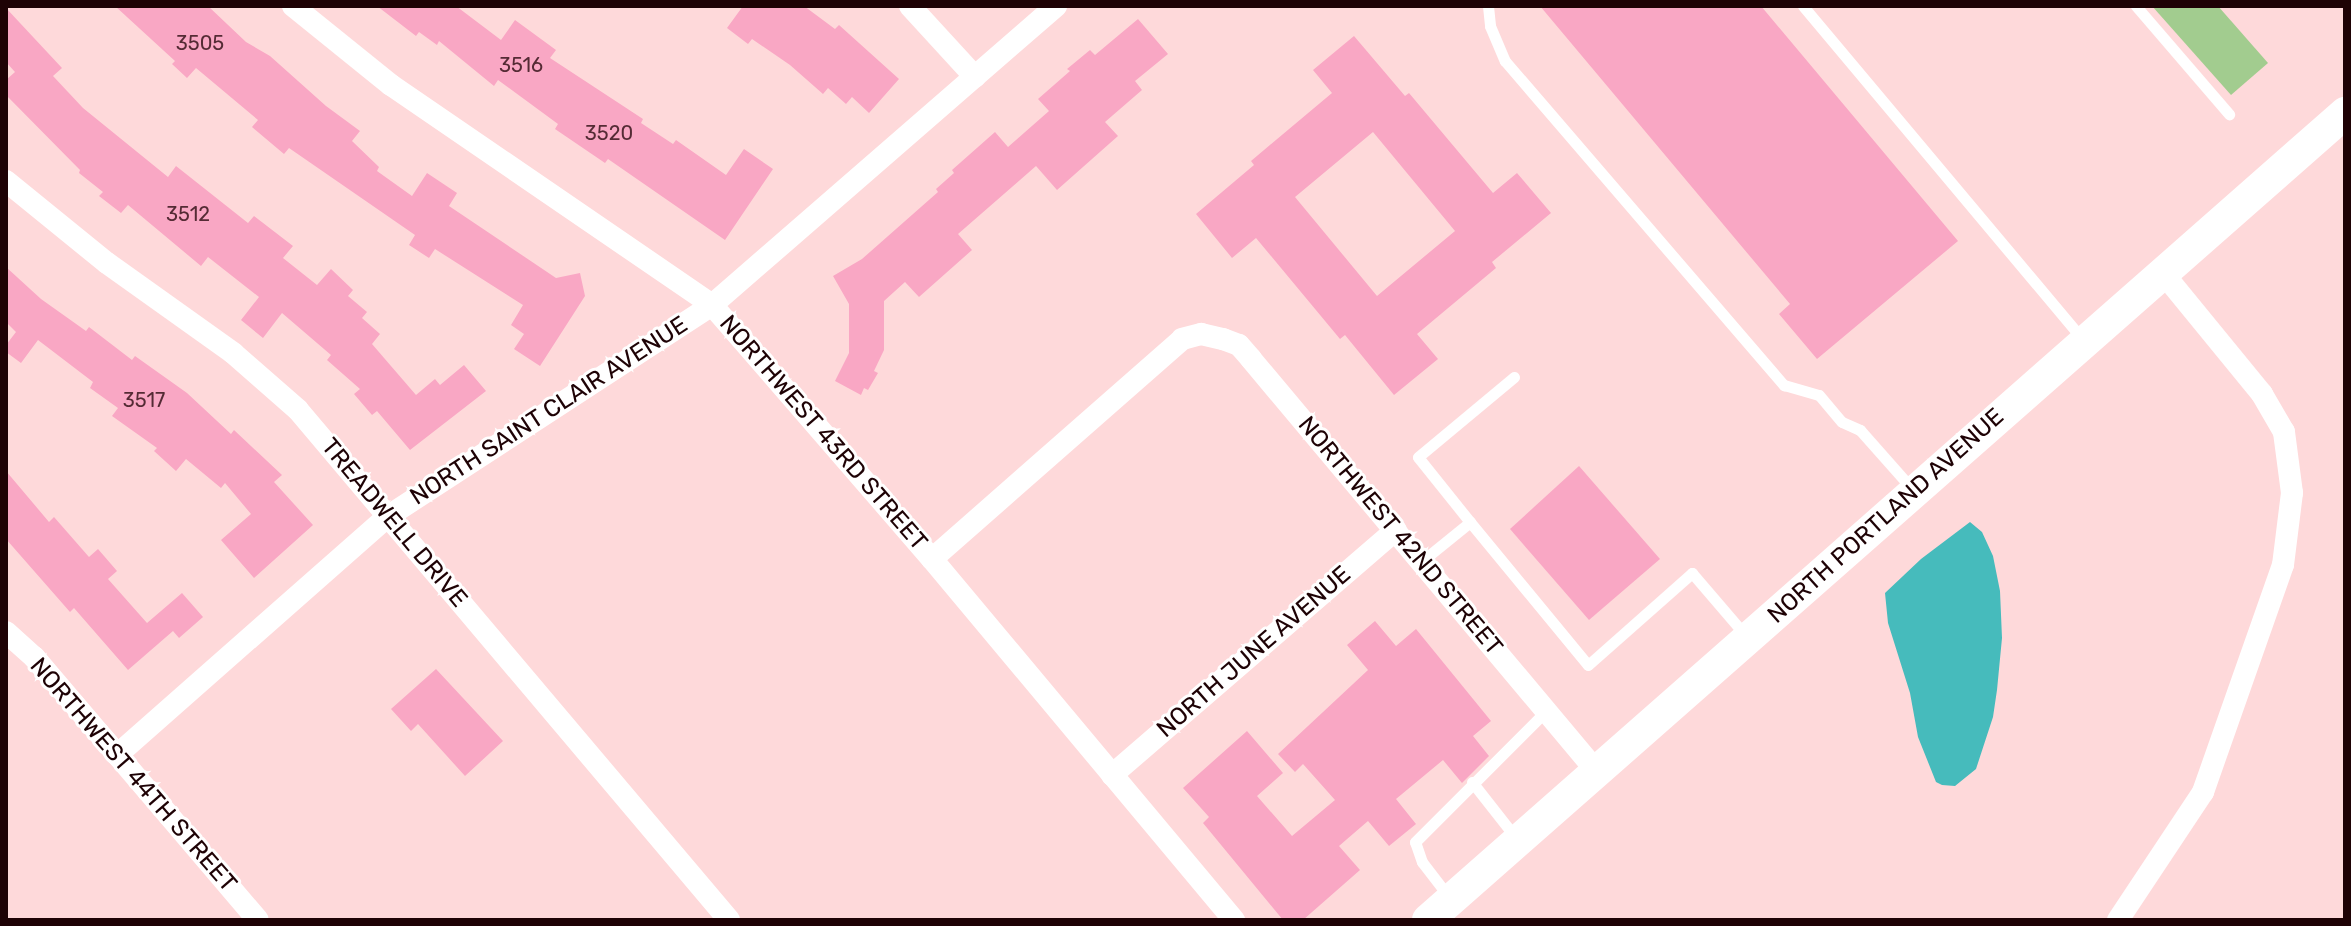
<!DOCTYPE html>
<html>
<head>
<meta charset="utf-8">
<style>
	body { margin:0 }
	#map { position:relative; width:2351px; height:926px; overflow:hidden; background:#fed9da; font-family:Rubik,sans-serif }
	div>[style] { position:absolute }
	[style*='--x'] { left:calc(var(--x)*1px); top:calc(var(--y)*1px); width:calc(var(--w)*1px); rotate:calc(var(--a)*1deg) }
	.green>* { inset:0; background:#a2cc8f }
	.water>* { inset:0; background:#46bbbc }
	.building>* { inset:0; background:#f9a7c4 }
	.service>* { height:11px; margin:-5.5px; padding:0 5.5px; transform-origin:5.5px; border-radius:5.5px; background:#fff }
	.minor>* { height:22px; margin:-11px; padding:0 11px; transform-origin:11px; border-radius:11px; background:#fff }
	.secondary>* { height:32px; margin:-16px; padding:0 16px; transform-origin:16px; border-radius:16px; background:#fff }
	span { translate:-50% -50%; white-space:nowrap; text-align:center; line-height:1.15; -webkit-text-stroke:6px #fff; paint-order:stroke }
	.number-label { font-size:20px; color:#552b35 }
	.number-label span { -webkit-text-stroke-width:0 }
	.street-label { font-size:24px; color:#1e0205 }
	.frame { position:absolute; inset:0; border:8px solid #1e0205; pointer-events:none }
</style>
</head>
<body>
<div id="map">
	<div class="green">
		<i style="clip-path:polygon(2152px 6px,2218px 6px,2268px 63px,2231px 95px)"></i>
	</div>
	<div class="water">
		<i style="clip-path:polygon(1970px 522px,1982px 532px,1993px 556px,2000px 591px,2002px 638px,1997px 690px,1993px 717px,1976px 769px,1955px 786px,1942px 785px,1936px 782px,1918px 737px,1910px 693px,1888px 623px,1885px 593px,1921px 559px)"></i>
	</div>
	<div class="building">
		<i style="clip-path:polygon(115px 6px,208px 6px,246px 42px,270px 56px,326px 106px,360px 131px,352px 141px,379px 167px,377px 171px,412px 196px,427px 173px,457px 193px,449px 206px,556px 278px,580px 273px,585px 296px,540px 366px,514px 349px,524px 334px,511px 325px,523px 305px,435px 249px,429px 258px,409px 245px,415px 235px,289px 148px,284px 154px,252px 127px,258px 120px,196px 68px,187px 78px,172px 64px,175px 61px)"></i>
		<i style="clip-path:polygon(377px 6px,456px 6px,501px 40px,515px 20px,556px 50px,550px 58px,643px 119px,641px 123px,673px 144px,676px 140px,726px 175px,744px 149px,773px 169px,725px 240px,608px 159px,605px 163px,555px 129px,558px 124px,498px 80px,494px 86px,439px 41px,437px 45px,419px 32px,416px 36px)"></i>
		<i style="clip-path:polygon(743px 6px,804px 6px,835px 29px,839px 25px,899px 79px,869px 113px,852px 97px,846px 104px,828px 88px,823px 94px,790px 65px,752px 39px,748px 44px,727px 28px)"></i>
		<i style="clip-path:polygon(1540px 6px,1761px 6px,1958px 241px,1817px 359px,1779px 314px,1790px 304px)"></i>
		<i style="clip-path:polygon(6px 8px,62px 68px,53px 76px,83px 108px,168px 177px,176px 166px,248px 223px,254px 216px,293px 246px,283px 258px,317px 285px,331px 269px,353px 290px,348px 296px,367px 312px,362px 318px,380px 334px,372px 344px,416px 395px,435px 379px,440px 385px,464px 365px,486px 391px,410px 450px,377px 411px,372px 415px,354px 394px,360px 389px,327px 360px,331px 355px,282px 313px,263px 338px,241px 320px,259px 297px,208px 257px,201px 266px,128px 205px,121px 213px,99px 196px,103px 192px,79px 173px,80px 170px,6px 95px,6px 80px,15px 72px,6px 62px)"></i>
		<i style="clip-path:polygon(1138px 19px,1168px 54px,1135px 81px,1142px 90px,1105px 122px,1118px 136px,1057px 190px,1036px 166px,958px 234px,972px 250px,919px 297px,905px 282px,884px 301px,884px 350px,874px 371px,878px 373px,868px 390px,864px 388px,861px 395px,835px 381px,849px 353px,849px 304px,833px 276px,862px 259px,938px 192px,936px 189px,954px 173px,952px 170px,995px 132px,1008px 147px,1049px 111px,1038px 99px,1070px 71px,1067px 69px,1090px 50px,1095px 55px)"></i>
		<i style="clip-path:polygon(evenodd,1354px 36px,1405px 96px,1409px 93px,1493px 193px,1517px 173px,1551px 213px,1492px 262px,1496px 268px,1417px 334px,1438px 359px,1394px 395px,1345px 335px,1340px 339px,1256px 238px,1232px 258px,1196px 214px,1254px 165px,1251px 161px,1332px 93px,1313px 70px,1354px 36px,1373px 132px,1455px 231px,1377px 296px,1295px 197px,1373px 132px)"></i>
		<i style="clip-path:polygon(6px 267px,41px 299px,86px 331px,89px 327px,132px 360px,135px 356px,187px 393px,231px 434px,234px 430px,282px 475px,274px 482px,313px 525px,254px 578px,221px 540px,251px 514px,225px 483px,221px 488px,186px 459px,176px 471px,154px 451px,157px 448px,112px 416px,118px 408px,90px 388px,93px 382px,38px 340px,21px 363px,6px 352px,6px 345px,16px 332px,6px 322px)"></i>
		<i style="clip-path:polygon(1579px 466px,1660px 559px,1589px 620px,1510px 529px)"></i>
		<i style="clip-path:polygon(6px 471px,49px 522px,54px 517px,89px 557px,98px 549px,117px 571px,108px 579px,147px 623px,182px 593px,203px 617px,179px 638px,173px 631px,128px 670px,74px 608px,70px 612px,6px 539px)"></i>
		<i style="clip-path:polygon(1375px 621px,1396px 646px,1416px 629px,1491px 721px,1473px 736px,1489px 756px,1462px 783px,1443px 760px,1396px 799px,1416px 824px,1389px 846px,1368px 821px,1339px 846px,1360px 870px,1303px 920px,1283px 920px,1203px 823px,1209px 817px,1183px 788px,1247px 731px,1283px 773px,1257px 796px,1292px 836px,1335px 800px,1303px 764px,1295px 772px,1278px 754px,1368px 670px,1347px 645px)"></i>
		<i style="clip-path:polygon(436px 669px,503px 741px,465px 776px,418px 724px,411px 731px,391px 709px)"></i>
	</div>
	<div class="service">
		<i style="--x:1488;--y:6;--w:20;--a:84"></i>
		<i style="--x:1490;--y:26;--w:38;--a:67"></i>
		<i style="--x:1505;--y:61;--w:428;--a:49.3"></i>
		<i style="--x:1784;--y:385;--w:36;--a:16"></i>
		<i style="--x:1819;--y:395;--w:35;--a:50"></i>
		<i style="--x:1842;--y:422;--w:20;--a:24"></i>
		<i style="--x:1860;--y:430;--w:81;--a:48.5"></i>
		<i style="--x:1803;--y:6;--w:436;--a:50"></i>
		<i style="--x:2136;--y:6;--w:143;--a:49.3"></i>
		<i style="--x:1470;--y:522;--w:185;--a:50.5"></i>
		<i style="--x:1588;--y:665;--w:139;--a:-41.5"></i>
		<i style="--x:1692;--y:573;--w:83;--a:49.4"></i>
		<i style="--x:1422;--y:561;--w:62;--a:-39.1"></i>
		<i style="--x:1470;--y:522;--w:83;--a:-128.7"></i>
		<i style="--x:1418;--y:457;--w:125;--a:-39.8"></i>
		<i style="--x:1472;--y:782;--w:71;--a:51.8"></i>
		<i style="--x:1449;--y:897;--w:44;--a:-127.6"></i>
		<i style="--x:1422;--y:862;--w:21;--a:-109"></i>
		<i style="--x:1415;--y:842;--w:185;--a:-45"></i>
	</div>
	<div class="minor">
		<i style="--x:293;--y:6;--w:126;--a:38.9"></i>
		<i style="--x:391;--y:85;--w:389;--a:34.4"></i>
		<i style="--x:712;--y:305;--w:336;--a:49.1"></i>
		<i style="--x:932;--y:559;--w:471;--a:50.1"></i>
		<i style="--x:910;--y:6;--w:96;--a:47.5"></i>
		<i style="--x:6;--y:181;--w:130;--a:39.1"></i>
		<i style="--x:107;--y:263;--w:155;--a:35.5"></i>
		<i style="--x:233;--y:353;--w:86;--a:41.2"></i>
		<i style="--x:298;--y:410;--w:668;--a:49.8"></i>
		<i style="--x:932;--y:559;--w:333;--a:-41.3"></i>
		<i style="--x:1182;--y:339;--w:20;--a:-15"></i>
		<i style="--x:1201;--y:334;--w:23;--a:13"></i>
		<i style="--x:1223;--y:339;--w:17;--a:21"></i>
		<i style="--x:1239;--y:345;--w:18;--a:49"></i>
		<i style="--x:1251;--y:359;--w:540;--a:50.03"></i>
		<i style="--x:6;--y:632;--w:38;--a:42"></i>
		<i style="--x:34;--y:657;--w:345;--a:49.6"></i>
		<i style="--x:117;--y:755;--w:360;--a:-41.4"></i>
		<i style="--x:387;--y:517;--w:388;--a:-33.1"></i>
		<i style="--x:712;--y:305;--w:456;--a:-41"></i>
		<i style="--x:1112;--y:775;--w:375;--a:-40.8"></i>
		<i style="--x:2118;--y:920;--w:154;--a:-56.4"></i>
		<i style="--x:2203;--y:792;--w:241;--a:-70.6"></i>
		<i style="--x:2283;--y:565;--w:73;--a:-82.9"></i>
		<i style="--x:2292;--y:493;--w:62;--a:-97.5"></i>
		<i style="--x:2284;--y:432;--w:44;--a:-120.1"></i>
		<i style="--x:2262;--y:394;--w:156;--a:-129.3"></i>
	</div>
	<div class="secondary">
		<i style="--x:1428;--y:920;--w:1222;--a:-41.35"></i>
	</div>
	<div class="number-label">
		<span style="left:200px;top:43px">3505</span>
		<span style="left:521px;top:65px">3516</span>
		<span style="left:609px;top:133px">3520</span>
		<span style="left:188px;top:214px">3512</span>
		<span style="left:144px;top:400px">3517</span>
	</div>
	<div class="street-label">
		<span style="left:549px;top:411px;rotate:-33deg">NORTH SAINT CLAIR AVENUE</span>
		<span style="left:823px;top:433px;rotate:49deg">NORTHWEST 43RD STREET</span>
		<span style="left:1886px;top:516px;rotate:-42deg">NORTH PORTLAND AVENUE</span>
		<span style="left:394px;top:523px;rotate:50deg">TREADWELL DRIVE</span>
		<span style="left:1400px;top:536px;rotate:50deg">NORTHWEST 42ND STREET</span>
		<span style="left:1254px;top:652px;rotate:-41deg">NORTH JUNE AVENUE</span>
		<span style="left:133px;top:775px;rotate:49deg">NORTHWEST 44TH STREET</span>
	</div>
	<div class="frame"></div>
</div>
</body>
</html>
